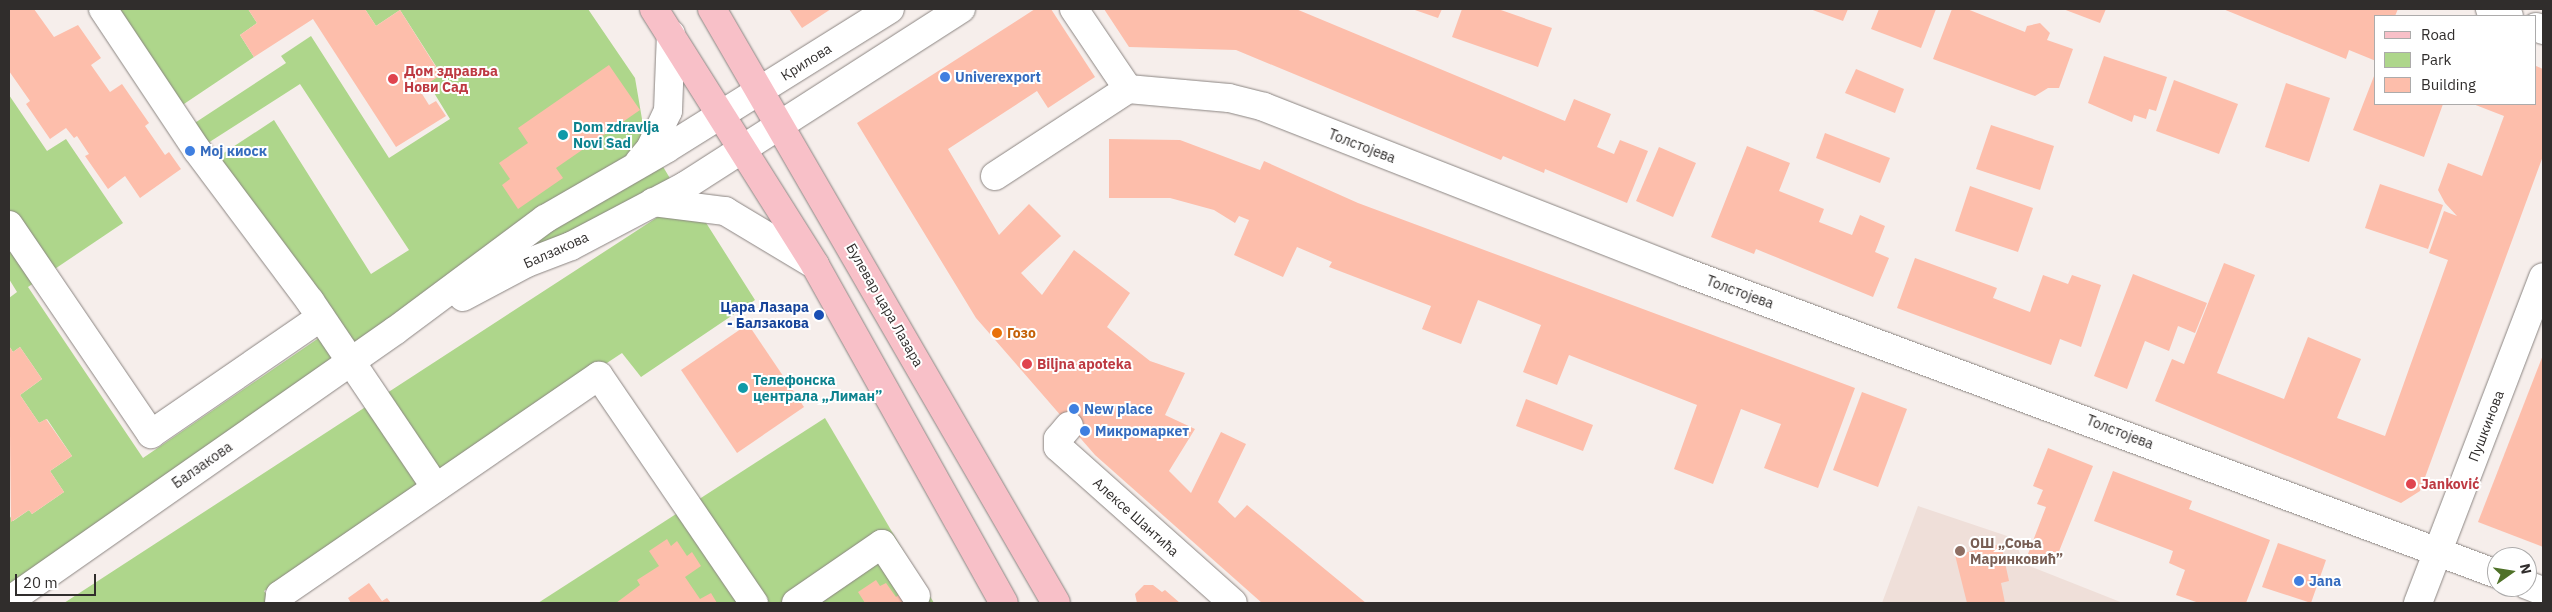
<!DOCTYPE html>
<html>
<head>
<meta charset="utf-8">
<style>
	body { margin:0 }
	#map { position:relative; width:2552px; height:612px; overflow:hidden; background:#f6eeeb; font-family:"IBM Plex Sans",sans-serif }
	div>[style] { position:absolute }
	[style*='--x'] { left:calc(var(--x)*1px); top:calc(var(--y)*1px); width:calc(var(--w)*1px); rotate:calc(var(--a)*1deg) }
	.built>* { inset:0; background:#efdfd9 }
	.green>* { inset:0; background:#aed68b }
	.building>* { inset:0; background:#fdbeab }
	.roads { filter:drop-shadow(0 0 1px #8b8582) drop-shadow(0 0 1px #8b8582) }
	.minor>* { height:28px; margin:-14px; padding:0 14px; transform-origin:14px; border-radius:14px; background:#fff }
	.major>* { height:28px; margin:-14px; padding:0 14px; transform-origin:14px; border-radius:14px; background:#f8c0c8 }
	.dots>* { width:14px; height:14px; translate:-50% -50%; box-sizing:border-box; border:2px solid #fff; border-radius:50% }
	span { translate:-50% -50%; white-space:nowrap; text-align:center; line-height:1.15; -webkit-text-stroke:4px #fff; paint-order:stroke }
	.street-label { font-size:14px; color:#302d2c }
	.health-label { font-size:14px; color:#be3a42; font-weight:700 }
	.left { translate:0 -50%; text-align:left }
	.shop-label { font-size:14px; color:#366cbe; font-weight:700 }
	.culture-label { font-size:14px; color:#0d838f; font-weight:700 }
	.transit-label { font-size:14px; color:#164399; font-weight:700 }
	.right { translate:-100% -50%; text-align:right }
	.food-label { font-size:14px; color:#c56008; font-weight:700 }
	.education-label { font-size:14px; color:#785e54; font-weight:700 }
	.frame { position:absolute; inset:0; border:10px solid #302d2c; pointer-events:none }
	.legend { position:absolute; left:2374px; top:15px; width:162px; height:90px; box-sizing:border-box; background:#fff; border:1px solid #acabab; margin:0; padding:6px 9px; list-style:none; font-size:15px; color:#302d2c }
	.legend li { display:flex; align-items:center; gap:10px; height:25px }
	.legend b { width:25px; border:1px solid #acabab }
	.north { position:absolute; left:2487px; top:547px; width:50px; height:50px; box-sizing:border-box; background:#fff; border:1px solid #acabab; border-radius:50%; rotate:77deg; font-size:14px; font-weight:700; line-height:20px; text-align:center; color:#302d2c }
	.north::after { content:''; display:block; margin:auto; width:18px; height:22px; background:#4f7128; clip-path:polygon(50% 0,100% 100%,50% 72%,0 100%) }
	.scale { position:absolute; left:15px; top:574px; width:81px; height:22px; box-sizing:border-box; border:2px solid #302d2c; border-top:0; padding-left:6px; font-size:15px; line-height:18px; white-space:nowrap; color:#302d2c; -webkit-text-stroke:4px #fff; paint-order:stroke }
</style>
</head>
<body>
<div id="map">
	<div class="built">
		<i style="clip-path:polygon(1918px 506px,2016px 539px,2022px 563px,2123px 603px,1882px 603px)"></i>
	</div>
	<div class="green">
		<i style="clip-path:polygon(103px 9px,248px 9px,257px 23px,240px 35px,254px 57px,172px 112px)"></i>
		<i style="clip-path:polygon(365px 9px,588px 9px,635px 78px,642px 119px,652px 127px,656px 155px,677px 190px,465px 296px,9px 585px,9px 515px,13px 521px,29px 510px,32px 514px,64px 492px,50px 471px,72px 456px,47px 419px,39px 423px,20px 395px,42px 379px,20px 347px,13px 352px,9px 346px,9px 298px,17px 292px,9px 279px,9px 95px,47px 151px,66px 139px,123px 223px,28px 287px,143px 458px,329px 331px,207px 164px,274px 120px,371px 274px,409px 250px,300px 84px,197px 150px,184px 130px,286px 63px,281px 56px,311px 36px,389px 158px,450px 119px,428px 83px,441px 74px,400px 10px,376px 26px)"></i>
		<i style="clip-path:polygon(667px 211px,703px 218px,755px 300px,641px 377px,622px 353px,264px 591px,273px 603px,64px 603px)"></i>
		<i style="clip-path:polygon(825px 418px,934px 603px,538px 603px)"></i>
	</div>
	<div class="building">
		<i style="clip-path:polygon(9px 9px,34px 9px,54px 37px,78px 25px,101px 58px,91px 65px,110px 92px,122px 84px,149px 123px,145px 126px,165px 155px,169px 152px,181px 169px,140px 198px,125px 176px,108px 189px,85px 156px,89px 154px,77px 136px,74px 138px,66px 128px,50px 139px,26px 104px,30px 101px,9px 71px)"></i>
		<i style="clip-path:polygon(248px 9px,365px 9px,376px 26px,400px 10px,441px 75px,419px 89px,429px 105px,436px 101px,446px 116px,396px 147px,313px 19px,254px 57px,240px 35px,257px 23px)"></i>
		<i style="clip-path:polygon(789px 9px,831px 9px,802px 28px)"></i>
		<i style="clip-path:polygon(1035px 9px,1051px 9px,1095px 77px,1048px 108px,1037px 91px,948px 149px,999px 235px,1029px 204px,1061px 236px,1021px 273px,1042px 295px,1074px 250px,1130px 293px,1107px 327px,1150px 361px,1185px 373px,1165px 415px,1195px 429px,1169px 471px,1191px 493px,1221px 432px,1246px 444px,1218px 502px,1235px 518px,1247px 505px,1366px 603px,1262px 603px,1095px 455px,976px 318px,857px 123px)"></i>
		<i style="clip-path:polygon(1104px 9px,1296px 9px,1565px 121px,1574px 99px,1611px 114px,1597px 147px,1614px 154px,1620px 140px,1648px 151px,1627px 203px,1545px 169px,1544px 173px,1503px 156px,1501px 160px,1236px 50px,1129px 47px)"></i>
		<i style="clip-path:polygon(1412px 9px,1442px 9px,1438px 18px)"></i>
		<i style="clip-path:polygon(1462px 9px,1498px 9px,1552px 28px,1538px 67px,1452px 37px)"></i>
		<i style="clip-path:polygon(1810px 9px,1848px 9px,1843px 21px)"></i>
		<i style="clip-path:polygon(1879px 9px,1936px 9px,1921px 48px,1871px 29px)"></i>
		<i style="clip-path:polygon(1952px 9px,1967px 9px,2025px 32px,2027px 26px,2040px 23px,2050px 33px,2047px 40px,2073px 49px,2059px 88px,2048px 88px,2035px 96px,1933px 59px)"></i>
		<i style="clip-path:polygon(2063px 9px,2106px 9px,2100px 23px)"></i>
		<i style="clip-path:polygon(2223px 9px,2398px 9px,2395px 16px,2376px 16px,2376px 61px,2349px 50px,2346px 59px)"></i>
		<i style="clip-path:polygon(2104px 56px,2167px 77px,2156px 111px,2149px 109px,2146px 119px,2134px 115px,2132px 122px,2088px 103px)"></i>
		<i style="clip-path:polygon(609px 65px,640px 110px,556px 168px,563px 178px,518px 209px,502px 185px,510px 179px,499px 163px,528px 143px,518px 128px)"></i>
		<i style="clip-path:polygon(2536px 66px,2543px 69px,2543px 156px,2420px 491px,2401px 503px,2155px 401px,2172px 359px,2184px 364px,2224px 263px,2255px 275px,2217px 373px,2284px 399px,2308px 337px,2361px 359px,2337px 418px,2385px 436px,2448px 260px,2429px 253px,2444px 211px,2457px 216px,2445px 203px,2438px 190px,2448px 163px,2482px 176px,2504px 116px,2473px 104px,2536px 104px)"></i>
		<i style="clip-path:polygon(1856px 69px,1904px 89px,1895px 113px,1845px 93px)"></i>
		<i style="clip-path:polygon(2376px 71px,2376px 104px,2443px 104px,2424px 157px,2353px 130px)"></i>
		<i style="clip-path:polygon(2174px 80px,2238px 104px,2219px 154px,2156px 131px)"></i>
		<i style="clip-path:polygon(2286px 83px,2330px 98px,2309px 162px,2265px 147px)"></i>
		<i style="clip-path:polygon(1991px 125px,2054px 146px,2040px 190px,1976px 169px)"></i>
		<i style="clip-path:polygon(1825px 133px,1890px 158px,1880px 183px,1816px 158px)"></i>
		<i style="clip-path:polygon(1109px 139px,1180px 140px,1260px 170px,1264px 161px,1358px 203px,1855px 388px,1818px 488px,1764px 468px,1781px 424px,1741px 409px,1713px 484px,1674px 469px,1697px 405px,1569px 355px,1557px 385px,1523px 372px,1541px 325px,1478px 300px,1461px 344px,1422px 329px,1431px 306px,1329px 267px,1332px 262px,1297px 247px,1283px 277px,1234px 255px,1249px 220px,1239px 216px,1235px 223px,1214px 210px,1170px 198px,1109px 198px)"></i>
		<i style="clip-path:polygon(1747px 146px,1790px 163px,1779px 191px,1824px 209px,1819px 222px,1852px 235px,1860px 215px,1885px 226px,1875px 252px,1889px 258px,1873px 297px,1756px 249px,1754px 254px,1711px 237px)"></i>
		<i style="clip-path:polygon(1659px 147px,1696px 163px,1673px 217px,1636px 201px)"></i>
		<i style="clip-path:polygon(2380px 184px,2443px 205px,2428px 249px,2365px 228px)"></i>
		<i style="clip-path:polygon(1970px 186px,2033px 208px,2018px 252px,1955px 231px)"></i>
		<i style="clip-path:polygon(1915px 258px,1997px 288px,1993px 298px,2030px 312px,2043px 275px,2068px 284px,2072px 275px,2101px 285px,2081px 347px,2060px 339px,2051px 365px,1897px 308px)"></i>
		<i style="clip-path:polygon(2133px 274px,2207px 303px,2195px 333px,2178px 326px,2169px 351px,2145px 341px,2127px 389px,2094px 376px)"></i>
		<i style="clip-path:polygon(748px 324px,804px 407px,737px 453px,681px 370px)"></i>
		<i style="clip-path:polygon(9px 346px,13px 352px,20px 347px,42px 379px,20px 395px,39px 423px,46px 419px,72px 456px,50px 471px,64px 492px,32px 514px,29px 510px,11px 522px)"></i>
		<i style="clip-path:polygon(2543px 355px,2543px 547px,2478px 522px)"></i>
		<i style="clip-path:polygon(1862px 392px,1907px 409px,1878px 487px,1833px 470px)"></i>
		<i style="clip-path:polygon(1526px 399px,1593px 425px,1583px 451px,1516px 426px)"></i>
		<i style="clip-path:polygon(2048px 448px,2093px 466px,2054px 564px,2028px 554px,2046px 507px,2037px 504px,2043px 490px,2033px 486px)"></i>
		<i style="clip-path:polygon(2113px 471px,2192px 501px,2189px 509px,2270px 540px,2246px 603px,2199px 603px,2176px 595px,2185px 570px,2169px 563px,2173px 551px,2094px 521px)"></i>
		<i style="clip-path:polygon(667px 539px,671px 546px,677px 541px,687px 556px,692px 552px,701px 566px,685px 577px,700px 599px,711px 593px,717px 603px,616px 603px,640px 585px,637px 580px,659px 566px,649px 551px)"></i>
		<i style="clip-path:polygon(2278px 543px,2326px 560px,2311px 603px,2262px 587px)"></i>
		<i style="clip-path:polygon(2001px 544px,2009px 581px,2001px 583px,2005px 603px,1967px 603px,1955px 555px)"></i>
		<i style="clip-path:polygon(876px 580px,880px 586px,886px 583px,896px 597px,901px 593px,908px 603px,865px 603px,858px 592px)"></i>
		<i style="clip-path:polygon(369px 583px,382px 601px,387px 598px,391px 603px,351px 603px,348px 598px)"></i>
		<i style="clip-path:polygon(1144px 585px,1153px 585px,1162px 592px,1165px 590px,1180px 603px,1137px 603px,1135px 594px)"></i>
	</div>
	<div class="roads">
		<div class="minor">
			<i style="--x:103;--y:9;--w:169;--a:56.3"></i>
			<i style="--x:197;--y:150;--w:189;--a:53.2"></i>
			<i style="--x:310;--y:301;--w:225;--a:56"></i>
			<i style="--x:1074;--y:9;--w:97;--a:56"></i>
			<i style="--x:2490;--y:9;--w:20;--a:20"></i>
			<i style="--x:2536;--y:27;--w:8;--a:23"></i>
			<i style="--x:639;--y:162;--w:17;--a:-50"></i>
			<i style="--x:650;--y:149;--w:42;--a:-64.7"></i>
			<i style="--x:668;--y:111;--w:77;--a:-87.8"></i>
			<i style="--x:995;--y:176;--w:159;--a:-33.2"></i>
			<i style="--x:1128;--y:89;--w:101;--a:5.1"></i>
			<i style="--x:1229;--y:98;--w:36;--a:14"></i>
			<i style="--x:1264;--y:107;--w:452;--a:21.4"></i>
			<i style="--x:1685;--y:272;--w:866;--a:20.4"></i>
			<i style="--x:653;--y:202;--w:73;--a:7.1"></i>
			<i style="--x:725;--y:211;--w:105;--a:31"></i>
			<i style="--x:9;--y:225;--w:253;--a:55.8"></i>
			<i style="--x:151;--y:434;--w:206;--a:-34.5"></i>
			<i style="--x:463;--y:297;--w:72;--a:-28"></i>
			<i style="--x:527;--y:263;--w:47;--a:-21.1"></i>
			<i style="--x:571;--y:246;--w:129;--a:-27.8"></i>
			<i style="--x:685;--y:186;--w:328;--a:-32.7"></i>
			<i style="--x:1069;--y:426;--w:17;--a:130"></i>
			<i style="--x:1058;--y:439;--w:8;--a:90"></i>
			<i style="--x:1058;--y:447;--w:234;--a:41.7"></i>
			<i style="--x:2527;--y:585;--w:17;--a:21"></i>
			<i style="--x:9;--y:601;--w:472;--a:-35"></i>
			<i style="--x:396;--y:330;--w:186;--a:-36.7"></i>
			<i style="--x:545;--y:219;--w:140;--a:-30"></i>
			<i style="--x:666;--y:149;--w:264;--a:-32"></i>
			<i style="--x:279;--y:603;--w:8;--a:-83"></i>
			<i style="--x:280;--y:595;--w:387;--a:-34.5"></i>
			<i style="--x:599;--y:376;--w:275;--a:55.7"></i>
			<i style="--x:796;--y:603;--w:104;--a:-34.5"></i>
			<i style="--x:882;--y:544;--w:62;--a:56.8"></i>
			<i style="--x:2418;--y:603;--w:349;--a:-69"></i>
		</div>
		<div class="major">
			<i style="--x:654;--y:9;--w:302;--a:57.8"></i>
			<i style="--x:815;--y:265;--w:387;--a:60.8"></i>
			<i style="--x:712;--y:9;--w:686;--a:59.92"></i>
		</div>
	</div>
	<div class="dots">
		<i style="left:945px;top:77px;background:#3f7fe0"></i>
		<i style="left:393px;top:79px;background:#e0444e"></i>
		<i style="left:563px;top:135px;background:#0f9aa8"></i>
		<i style="left:190px;top:151px;background:#3f7fe0"></i>
		<i style="left:819px;top:315px;background:#1a4fb4"></i>
		<i style="left:997px;top:333px;background:#e8710a"></i>
		<i style="left:1027px;top:364px;background:#e0444e"></i>
		<i style="left:743px;top:388px;background:#0f9aa8"></i>
		<i style="left:1074px;top:409px;background:#3f7fe0"></i>
		<i style="left:1085px;top:431px;background:#3f7fe0"></i>
		<i style="left:2411px;top:484px;background:#e0444e"></i>
		<i style="left:1960px;top:551px;background:#8d6e63"></i>
		<i style="left:2299px;top:581px;background:#3f7fe0"></i>
	</div>
	<div class="street-label">
		<span style="left:806px;top:62px;rotate:-32deg">Крилова</span>
		<span style="left:1362px;top:146px;rotate:21deg">Толстојева</span>
		<span style="left:556px;top:250px;rotate:-24deg">Балзакова</span>
		<span style="left:1740px;top:292px;rotate:20deg">Толстојева</span>
		<span style="left:885px;top:305px;rotate:60deg">Булевар цара Лазара</span>
		<span style="left:2486px;top:426px;rotate:-69deg">Пушкинова</span>
		<span style="left:2120px;top:432px;rotate:21deg">Толстојева</span>
		<span style="left:202px;top:465px;rotate:-35deg">Балзакова</span>
		<span style="left:1136px;top:517px;rotate:42deg">Алексе Шантића</span>
	</div>
	<div class="health-label">
		<span class="left" style="left:404px;top:79px">Дом здравља<br>Нови Сад</span>
		<span class="left" style="left:1037px;top:364px">Biljna apoteka</span>
		<span class="left" style="left:2421px;top:484px">Janković</span>
	</div>
	<div class="shop-label">
		<span class="left" style="left:955px;top:77px">Univerexport</span>
		<span class="left" style="left:200px;top:151px">Мој киоск</span>
		<span class="left" style="left:1084px;top:409px">New place</span>
		<span class="left" style="left:1095px;top:431px">Микромаркет</span>
		<span class="left" style="left:2309px;top:581px">Jana</span>
	</div>
	<div class="culture-label">
		<span class="left" style="left:573px;top:135px">Dom zdravlja<br>Novi Sad</span>
		<span class="left" style="left:753px;top:388px">Телефонска<br>централа „Лиман”</span>
	</div>
	<div class="transit-label">
		<span class="right" style="left:809px;top:315px">Цара Лазара<br>- Балзакова</span>
	</div>
	<div class="food-label">
		<span class="left" style="left:1007px;top:333px">Гозо</span>
	</div>
	<div class="education-label">
		<span class="left" style="left:1970px;top:551px">ОШ „Соња<br>Маринковић”</span>
	</div>
	<div class="frame"></div>
	<ul class="legend">
	<li><b style="height:6px;background:#f8c0c8"></b>Road</li>
	<li><b style="height:14px;background:#aed68b"></b>Park</li>
	<li><b style="height:14px;background:#fdbeab"></b>Building</li>
	</ul>
	<div class="north">N</div>
	<div class="scale">20 m</div>
</div>
</body>
</html>
